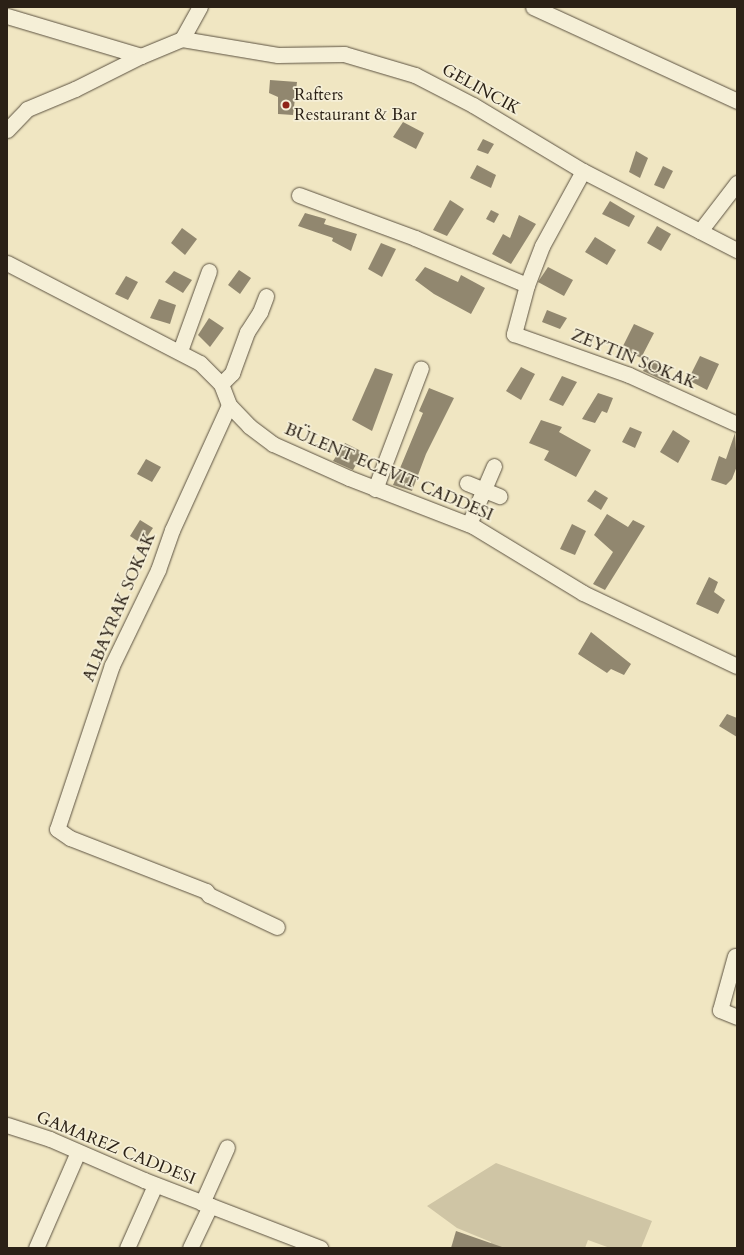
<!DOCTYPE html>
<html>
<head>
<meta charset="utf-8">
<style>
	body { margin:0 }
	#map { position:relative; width:744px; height:1255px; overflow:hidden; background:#f0e6c2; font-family:Cardo,serif }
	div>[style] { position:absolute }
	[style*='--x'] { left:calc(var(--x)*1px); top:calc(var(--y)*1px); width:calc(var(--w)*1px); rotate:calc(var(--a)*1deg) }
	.green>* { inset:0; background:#cfc5a5 }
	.building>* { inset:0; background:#91876f }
	.roads { filter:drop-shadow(0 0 1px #5c5241) drop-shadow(0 0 1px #5c5241) }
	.minor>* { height:15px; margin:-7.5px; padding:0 7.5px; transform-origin:7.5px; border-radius:7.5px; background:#f5efd7 }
	.dots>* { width:11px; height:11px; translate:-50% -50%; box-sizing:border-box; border:2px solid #f5efd7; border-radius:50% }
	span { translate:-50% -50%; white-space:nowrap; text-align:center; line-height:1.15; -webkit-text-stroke:3.5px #f5efd7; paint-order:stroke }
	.street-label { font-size:17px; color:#2b2116 }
	.poi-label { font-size:17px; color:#2b2116 }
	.left { translate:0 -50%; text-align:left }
	.frame { position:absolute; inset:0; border:8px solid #2b2116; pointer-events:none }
</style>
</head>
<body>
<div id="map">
	<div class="green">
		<i style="clip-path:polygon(496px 1163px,652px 1221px,641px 1248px,610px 1248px,588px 1240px,585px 1248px,489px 1248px,491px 1242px,457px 1228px,427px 1206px)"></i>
	</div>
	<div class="building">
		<i style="clip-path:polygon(270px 80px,297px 82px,293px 115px,278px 114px,278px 97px,269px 93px)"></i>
		<i style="clip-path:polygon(403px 122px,424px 133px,416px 149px,393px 137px)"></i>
		<i style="clip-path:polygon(483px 139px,494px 144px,488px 154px,477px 150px)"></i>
		<i style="clip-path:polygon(636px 151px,648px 158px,640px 178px,629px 172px)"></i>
		<i style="clip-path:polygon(477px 165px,496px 175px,491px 188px,470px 178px)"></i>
		<i style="clip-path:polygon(663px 166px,673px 171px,664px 189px,654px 185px)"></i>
		<i style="clip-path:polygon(450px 200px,464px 209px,447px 236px,433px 230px)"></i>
		<i style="clip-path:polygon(610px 201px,635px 216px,629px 227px,602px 214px)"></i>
		<i style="clip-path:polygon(491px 210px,499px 214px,494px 223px,486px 219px)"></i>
		<i style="clip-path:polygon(305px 213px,326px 219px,324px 224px,357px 234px,351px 251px,332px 241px,333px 238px,298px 226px)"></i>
		<i style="clip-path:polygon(519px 215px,536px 224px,511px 264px,492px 254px,503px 234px,510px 238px)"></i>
		<i style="clip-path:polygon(657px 226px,671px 234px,661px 251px,647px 243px)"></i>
		<i style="clip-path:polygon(182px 228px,197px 239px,185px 255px,171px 243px)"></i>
		<i style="clip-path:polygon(595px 237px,616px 250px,607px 265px,585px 252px)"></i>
		<i style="clip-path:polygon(381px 243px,396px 249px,382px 277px,368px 269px)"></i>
		<i style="clip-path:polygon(425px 267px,458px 282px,461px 275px,485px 288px,471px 314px,434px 294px,415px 280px)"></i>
		<i style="clip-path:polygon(548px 267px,573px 280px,564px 296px,538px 282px)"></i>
		<i style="clip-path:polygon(239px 270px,251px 278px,240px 294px,228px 285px)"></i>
		<i style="clip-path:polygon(174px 271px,192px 280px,183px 293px,165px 282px)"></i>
		<i style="clip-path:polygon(126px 276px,138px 282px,128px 300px,115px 294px)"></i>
		<i style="clip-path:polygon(159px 299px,176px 305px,170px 324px,150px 318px)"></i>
		<i style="clip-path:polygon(547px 310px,567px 318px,560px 329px,542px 322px)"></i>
		<i style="clip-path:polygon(209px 318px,224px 328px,210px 347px,198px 335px)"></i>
		<i style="clip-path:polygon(634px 324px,654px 333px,641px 358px,622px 348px)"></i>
		<i style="clip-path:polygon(700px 356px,719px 364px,707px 390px,688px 380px)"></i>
		<i style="clip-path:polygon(649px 359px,667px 368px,665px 376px,671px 380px,669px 383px,643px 371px)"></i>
		<i style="clip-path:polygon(521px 367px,535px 374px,521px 400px,506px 391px)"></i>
		<i style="clip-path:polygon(375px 368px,393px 374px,372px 431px,352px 420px)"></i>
		<i style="clip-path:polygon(562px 376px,577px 382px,563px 406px,549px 400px)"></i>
		<i style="clip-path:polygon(429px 388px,454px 398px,426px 454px,412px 491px,393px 485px,423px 413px,419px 411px)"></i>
		<i style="clip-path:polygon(598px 393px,613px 398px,607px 413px,602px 411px,595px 423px,582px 419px)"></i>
		<i style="clip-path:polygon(541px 420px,562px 427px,559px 432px,591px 450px,576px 477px,544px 460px,549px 451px,529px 443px)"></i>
		<i style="clip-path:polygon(630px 427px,642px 432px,635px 448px,622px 442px)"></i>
		<i style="clip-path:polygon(673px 430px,690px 441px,678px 463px,660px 452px)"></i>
		<i style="clip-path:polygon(735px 433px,737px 466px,732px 479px,726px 485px,711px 480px,719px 456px,726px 459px)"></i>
		<i style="clip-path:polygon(345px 443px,363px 452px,353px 470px,333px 461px)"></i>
		<i style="clip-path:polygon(146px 459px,161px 467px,152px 482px,137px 474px)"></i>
		<i style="clip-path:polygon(595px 490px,608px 498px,601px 510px,587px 501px)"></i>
		<i style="clip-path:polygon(607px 514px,628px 527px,633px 520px,645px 526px,605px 590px,593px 584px,613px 552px,594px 535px)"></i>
		<i style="clip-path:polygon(140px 520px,153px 528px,142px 544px,130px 536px)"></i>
		<i style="clip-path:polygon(572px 524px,586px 531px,575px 555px,560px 549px)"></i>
		<i style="clip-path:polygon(709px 577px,718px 582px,714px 592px,725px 600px,718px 614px,696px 604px)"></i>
		<i style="clip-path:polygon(591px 632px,631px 664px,624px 675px,611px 669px,607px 673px,578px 654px)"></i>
		<i style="clip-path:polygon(727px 714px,737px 718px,737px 737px,719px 726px)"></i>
		<i style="clip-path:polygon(456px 1231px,502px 1247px,501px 1248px,451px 1248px)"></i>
	</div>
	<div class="roads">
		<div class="minor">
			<i style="--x:533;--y:7;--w:225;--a:24.7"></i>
			<i style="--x:7;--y:16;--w:140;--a:16.6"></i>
			<i style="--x:182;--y:39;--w:97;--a:9.5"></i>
			<i style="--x:278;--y:55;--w:66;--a:-0.9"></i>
			<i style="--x:344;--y:54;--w:74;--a:16.5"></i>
			<i style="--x:415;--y:75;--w:65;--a:27.3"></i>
			<i style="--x:473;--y:105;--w:128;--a:31"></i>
			<i style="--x:583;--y:171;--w:173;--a:27.2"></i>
			<i style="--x:7;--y:130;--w:29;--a:-46"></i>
			<i style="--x:27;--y:109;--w:52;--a:-22.6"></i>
			<i style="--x:75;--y:89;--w:74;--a:-26.6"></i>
			<i style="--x:141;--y:56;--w:44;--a:-22.5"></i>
			<i style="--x:182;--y:39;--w:37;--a:-61"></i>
			<i style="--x:583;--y:171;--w:85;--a:118.7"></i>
			<i style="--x:542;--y:246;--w:42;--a:111"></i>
			<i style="--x:527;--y:285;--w:51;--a:104.9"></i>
			<i style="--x:514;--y:334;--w:122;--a:19.6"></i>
			<i style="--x:629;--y:375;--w:119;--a:24.4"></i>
			<i style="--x:299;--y:195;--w:124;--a:20.3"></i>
			<i style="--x:415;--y:238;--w:121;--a:22.8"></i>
			<i style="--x:700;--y:231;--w:61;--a:-52.4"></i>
			<i style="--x:7;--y:263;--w:217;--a:27.4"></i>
			<i style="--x:200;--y:363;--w:30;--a:45"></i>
			<i style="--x:221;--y:384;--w:22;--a:69"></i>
			<i style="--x:229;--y:405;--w:29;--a:46"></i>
			<i style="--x:249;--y:426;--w:30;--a:37"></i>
			<i style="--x:273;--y:444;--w:83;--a:24.1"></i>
			<i style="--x:349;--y:478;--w:133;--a:21.2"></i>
			<i style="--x:473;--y:526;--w:129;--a:31.3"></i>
			<i style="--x:583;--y:593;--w:170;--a:25.4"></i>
			<i style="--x:180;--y:351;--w:85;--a:-70.1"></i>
			<i style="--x:221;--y:384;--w:16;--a:-45"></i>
			<i style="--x:232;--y:373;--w:44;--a:-69.9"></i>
			<i style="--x:247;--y:332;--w:24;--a:-57"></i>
			<i style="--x:260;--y:312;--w:17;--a:-69"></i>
			<i style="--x:229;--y:405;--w:137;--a:114.5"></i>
			<i style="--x:172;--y:530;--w:42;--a:109.3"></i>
			<i style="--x:158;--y:570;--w:106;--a:115.8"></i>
			<i style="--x:112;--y:665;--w:173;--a:108.5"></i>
			<i style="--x:57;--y:829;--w:16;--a:35"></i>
			<i style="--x:70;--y:838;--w:146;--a:21.3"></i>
			<i style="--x:206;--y:891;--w:5;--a:53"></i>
			<i style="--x:209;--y:895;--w:75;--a:25.2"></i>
			<i style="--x:467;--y:483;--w:35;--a:22"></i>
			<i style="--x:375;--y:489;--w:129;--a:-69.2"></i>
			<i style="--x:469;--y:524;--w:63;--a:-66.7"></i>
			<i style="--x:735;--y:956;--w:56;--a:105.5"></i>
			<i style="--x:720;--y:1010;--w:18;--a:22"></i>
			<i style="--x:7;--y:1125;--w:45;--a:18"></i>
			<i style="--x:50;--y:1139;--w:103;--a:23.6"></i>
			<i style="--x:144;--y:1180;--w:189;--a:21.1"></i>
			<i style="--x:202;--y:1203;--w:61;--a:-65.9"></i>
			<i style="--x:36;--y:1248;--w:105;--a:-66.4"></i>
			<i style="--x:127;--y:1248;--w:69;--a:-66"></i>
			<i style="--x:190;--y:1248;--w:47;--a:-64.5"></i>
		</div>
	</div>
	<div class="dots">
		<i style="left:286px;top:105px;background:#8f2418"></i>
	</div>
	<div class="street-label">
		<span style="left:481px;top:89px;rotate:29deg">GELINCIK</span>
		<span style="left:634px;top:359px;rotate:22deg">ZEYTIN SOKAK</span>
		<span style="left:389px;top:472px;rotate:23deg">BÜLENT ECEVIT CADDESI</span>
		<span style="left:119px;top:607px;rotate:-67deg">ALBAYRAK SOKAK</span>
		<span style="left:116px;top:1148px;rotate:22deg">GAMAREZ CADDESI</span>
	</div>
	<div class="poi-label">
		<span class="left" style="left:294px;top:105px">Rafters<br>Restaurant &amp; Bar</span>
	</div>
	<div class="frame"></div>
</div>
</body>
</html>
